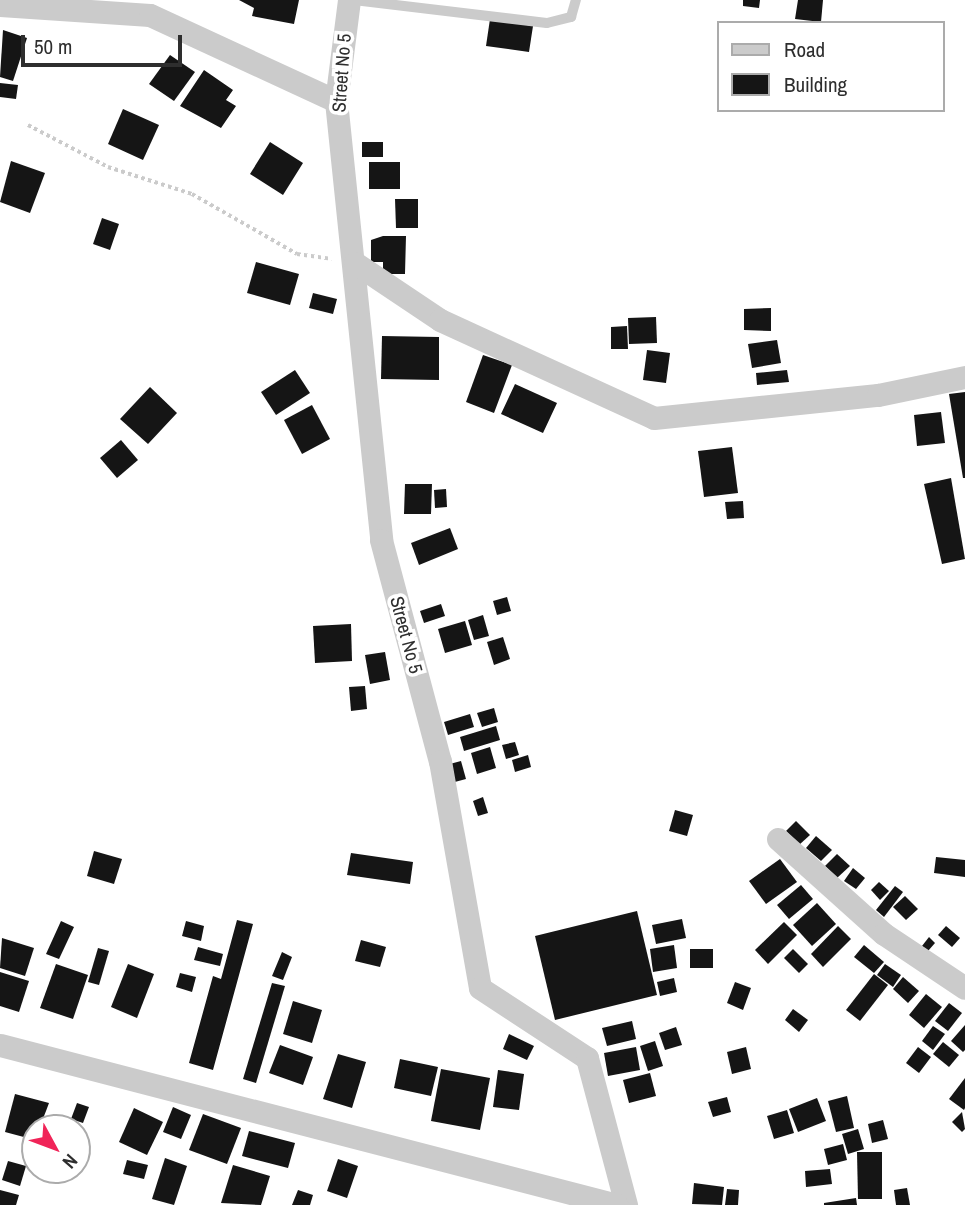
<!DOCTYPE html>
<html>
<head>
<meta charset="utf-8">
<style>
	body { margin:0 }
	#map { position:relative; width:965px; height:1205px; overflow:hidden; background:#fff; font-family:"Archivo Narrow",sans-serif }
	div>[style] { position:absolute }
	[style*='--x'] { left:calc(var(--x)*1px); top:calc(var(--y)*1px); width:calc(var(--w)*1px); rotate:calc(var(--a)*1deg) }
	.building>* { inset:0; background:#151515 }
	.path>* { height:3.5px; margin-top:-1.75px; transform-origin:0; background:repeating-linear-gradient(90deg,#cbcbcb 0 3.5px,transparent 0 7px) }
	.lane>* { height:10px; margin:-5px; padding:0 5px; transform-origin:5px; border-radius:5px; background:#cbcbcb }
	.street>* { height:23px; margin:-11.5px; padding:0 11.5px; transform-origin:11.5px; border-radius:11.5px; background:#cbcbcb }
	span { translate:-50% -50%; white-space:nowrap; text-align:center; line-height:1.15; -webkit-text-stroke:7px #fff; paint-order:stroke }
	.street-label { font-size:19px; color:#2e2e2e }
	.legend { position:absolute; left:717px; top:21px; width:228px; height:91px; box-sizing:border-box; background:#fff; border:2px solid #ababab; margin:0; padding:9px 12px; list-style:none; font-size:21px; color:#2e2e2e }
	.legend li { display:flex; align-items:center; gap:14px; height:35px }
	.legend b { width:35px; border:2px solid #ababab }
	.north { position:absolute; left:21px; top:1114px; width:70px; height:70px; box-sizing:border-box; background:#fff; border:2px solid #ababab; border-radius:50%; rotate:131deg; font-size:19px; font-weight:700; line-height:28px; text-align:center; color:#2e2e2e }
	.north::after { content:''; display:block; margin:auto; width:24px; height:32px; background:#f02458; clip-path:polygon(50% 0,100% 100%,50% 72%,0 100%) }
	.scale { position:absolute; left:21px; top:35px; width:161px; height:32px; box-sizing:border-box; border:4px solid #2e2e2e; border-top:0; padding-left:9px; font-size:21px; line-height:24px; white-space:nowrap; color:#2e2e2e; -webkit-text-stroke:5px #fff; paint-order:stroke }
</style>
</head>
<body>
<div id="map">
	<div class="building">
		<i style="clip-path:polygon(239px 0,299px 0,294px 24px,252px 16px,254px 8px)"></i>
		<i style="clip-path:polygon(743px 0,760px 0,759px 8px,743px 6px)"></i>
		<i style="clip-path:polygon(798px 0,823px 0,821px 22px,795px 19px)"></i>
		<i style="clip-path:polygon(490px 19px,533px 26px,529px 52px,486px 46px)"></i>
		<i style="clip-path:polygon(3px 30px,27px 38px,13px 81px,0 77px)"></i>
		<i style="clip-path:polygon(170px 55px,195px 72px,174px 101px,149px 84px)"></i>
		<i style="clip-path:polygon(204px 70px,233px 90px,226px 100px,236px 106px,221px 128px,180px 106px)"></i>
		<i style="clip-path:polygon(0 83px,18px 85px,16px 99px,0 97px)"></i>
		<i style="clip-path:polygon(123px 109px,159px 125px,143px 160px,108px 144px)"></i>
		<i style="clip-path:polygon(270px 142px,303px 163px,283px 195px,250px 174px)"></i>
		<i style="clip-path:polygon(362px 142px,383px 142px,383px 157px,362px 157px)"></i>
		<i style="clip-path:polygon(11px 161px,45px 173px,30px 213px,0 202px)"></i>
		<i style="clip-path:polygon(369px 162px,400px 162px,400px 189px,369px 189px)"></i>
		<i style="clip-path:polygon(395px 199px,418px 199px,418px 228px,396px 228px)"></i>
		<i style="clip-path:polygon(102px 218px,119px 224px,110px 250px,93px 244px)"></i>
		<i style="clip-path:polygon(383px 236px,406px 236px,405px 274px,383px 274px,383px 262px,371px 262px,371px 240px)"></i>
		<i style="clip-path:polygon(256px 262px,299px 274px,290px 305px,247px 293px)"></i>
		<i style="clip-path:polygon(313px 293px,337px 299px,333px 314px,309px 308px)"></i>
		<i style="clip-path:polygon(771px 308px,771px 331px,744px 330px,744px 309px)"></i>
		<i style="clip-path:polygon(656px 317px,657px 343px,629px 344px,628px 318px)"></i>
		<i style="clip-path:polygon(627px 326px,628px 349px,611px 349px,611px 327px)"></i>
		<i style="clip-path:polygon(382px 336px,439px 337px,439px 380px,381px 379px)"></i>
		<i style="clip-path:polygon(777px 340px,781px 363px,752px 368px,748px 344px)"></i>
		<i style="clip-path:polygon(647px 350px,670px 353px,666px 383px,643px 380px)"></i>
		<i style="clip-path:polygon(483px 355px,512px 365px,494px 413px,466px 402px)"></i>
		<i style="clip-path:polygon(295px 370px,310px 393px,276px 415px,261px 392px)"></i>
		<i style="clip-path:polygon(787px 370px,789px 382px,757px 385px,756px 373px)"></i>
		<i style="clip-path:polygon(515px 384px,557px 403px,543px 433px,501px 414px)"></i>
		<i style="clip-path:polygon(150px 387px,177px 413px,148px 444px,120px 419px)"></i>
		<i style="clip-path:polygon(965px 392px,965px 478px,963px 478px,949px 394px)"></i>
		<i style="clip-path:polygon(312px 405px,330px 439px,302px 454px,284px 420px)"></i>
		<i style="clip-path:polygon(941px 412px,945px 443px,917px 446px,914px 415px)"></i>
		<i style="clip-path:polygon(121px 440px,138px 460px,117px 478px,100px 458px)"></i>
		<i style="clip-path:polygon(732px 447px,738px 493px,704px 497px,698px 451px)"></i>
		<i style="clip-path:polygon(951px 478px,965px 559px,942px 564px,924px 484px)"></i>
		<i style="clip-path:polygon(405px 484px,432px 484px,431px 514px,404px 514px)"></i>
		<i style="clip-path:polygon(446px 489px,447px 507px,435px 508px,434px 490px)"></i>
		<i style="clip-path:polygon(743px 501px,744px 518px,727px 519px,725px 502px)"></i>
		<i style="clip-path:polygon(450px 528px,458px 549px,419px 565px,411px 543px)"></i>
		<i style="clip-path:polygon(507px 597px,511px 611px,497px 615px,493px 601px)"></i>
		<i style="clip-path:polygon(441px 604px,445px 616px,424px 623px,420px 611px)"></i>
		<i style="clip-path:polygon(483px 615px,489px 636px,474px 640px,468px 620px)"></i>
		<i style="clip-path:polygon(465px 621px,472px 645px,445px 653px,438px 629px)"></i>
		<i style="clip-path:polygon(351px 624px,352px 661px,315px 663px,313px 626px)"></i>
		<i style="clip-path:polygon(503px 637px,510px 659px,494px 665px,487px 642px)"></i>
		<i style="clip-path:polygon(385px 652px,390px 680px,370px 684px,365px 655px)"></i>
		<i style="clip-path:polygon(365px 686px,367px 709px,351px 711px,349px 687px)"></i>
		<i style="clip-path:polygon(494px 708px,498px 722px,482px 727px,477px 713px)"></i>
		<i style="clip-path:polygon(470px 714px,474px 727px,448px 735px,444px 722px)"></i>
		<i style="clip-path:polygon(496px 726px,500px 740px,464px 751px,460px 737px)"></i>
		<i style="clip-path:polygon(515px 742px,519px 755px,506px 759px,502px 745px)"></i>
		<i style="clip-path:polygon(490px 747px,496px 768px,477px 774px,471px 753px)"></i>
		<i style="clip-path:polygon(528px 755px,531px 767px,515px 772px,512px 760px)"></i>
		<i style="clip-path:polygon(461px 761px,466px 779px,451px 783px,446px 765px)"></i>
		<i style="clip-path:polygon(483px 797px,488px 813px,478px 816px,473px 801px)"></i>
		<i style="clip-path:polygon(675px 810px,693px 815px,687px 836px,669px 831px)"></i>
		<i style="clip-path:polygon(796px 821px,810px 835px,799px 845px,786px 831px)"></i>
		<i style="clip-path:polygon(816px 836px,832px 850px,821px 861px,806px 848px)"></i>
		<i style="clip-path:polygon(94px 851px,122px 859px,114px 884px,87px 876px)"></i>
		<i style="clip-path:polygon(351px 853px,413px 862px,410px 884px,347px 875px)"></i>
		<i style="clip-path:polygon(837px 854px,850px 866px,837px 878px,825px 866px)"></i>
		<i style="clip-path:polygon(936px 857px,965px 860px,965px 877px,934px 873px)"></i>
		<i style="clip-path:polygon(780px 859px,797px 882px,766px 904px,749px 881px)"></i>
		<i style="clip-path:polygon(853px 868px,865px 878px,856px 889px,844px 881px)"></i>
		<i style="clip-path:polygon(879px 882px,889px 891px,880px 900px,871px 890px)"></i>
		<i style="clip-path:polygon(801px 885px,813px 899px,789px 919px,777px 905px)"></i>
		<i style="clip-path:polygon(895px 886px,903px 892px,884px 917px,876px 910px)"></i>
		<i style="clip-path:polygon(905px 896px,918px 909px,906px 920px,893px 907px)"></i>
		<i style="clip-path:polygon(817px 903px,836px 924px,812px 946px,793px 925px)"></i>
		<i style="clip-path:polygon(637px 911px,657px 995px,555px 1020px,535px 936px)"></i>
		<i style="clip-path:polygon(682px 919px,686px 938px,656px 944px,652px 925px)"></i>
		<i style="clip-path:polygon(237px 920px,253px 924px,213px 1070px,189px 1063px,213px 976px,221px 979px)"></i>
		<i style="clip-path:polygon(61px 921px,74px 927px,59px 959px,46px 954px)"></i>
		<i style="clip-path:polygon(186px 921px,204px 926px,201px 941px,182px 936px)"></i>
		<i style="clip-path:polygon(784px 922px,797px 935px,768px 964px,755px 950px)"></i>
		<i style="clip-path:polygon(838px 926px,851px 939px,823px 967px,811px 954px)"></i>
		<i style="clip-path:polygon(946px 926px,960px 938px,952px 947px,938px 935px)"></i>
		<i style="clip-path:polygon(929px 937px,935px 943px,928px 951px,922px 946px)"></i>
		<i style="clip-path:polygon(2px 938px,34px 948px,25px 976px,0 968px)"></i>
		<i style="clip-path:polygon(361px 940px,386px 947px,380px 967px,355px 961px)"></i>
		<i style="clip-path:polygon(674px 945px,677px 968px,653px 972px,650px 949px)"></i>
		<i style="clip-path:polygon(864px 945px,884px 962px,874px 973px,854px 957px)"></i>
		<i style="clip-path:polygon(198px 947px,223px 954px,220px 966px,194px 960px)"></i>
		<i style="clip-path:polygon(98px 948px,109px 951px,99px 985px,88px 982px)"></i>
		<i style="clip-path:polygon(690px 949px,713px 949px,713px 968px,690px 968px)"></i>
		<i style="clip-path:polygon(793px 949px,808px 964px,799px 973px,784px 958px)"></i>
		<i style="clip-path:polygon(282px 952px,292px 957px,283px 980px,272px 976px)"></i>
		<i style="clip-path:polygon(56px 964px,88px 975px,73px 1019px,40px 1008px)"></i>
		<i style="clip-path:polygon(128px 964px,154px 974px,137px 1018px,111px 1007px)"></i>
		<i style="clip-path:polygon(885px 964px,901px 975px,893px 987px,877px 975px)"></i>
		<i style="clip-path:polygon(0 972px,29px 981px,19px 1012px,0 1006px)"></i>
		<i style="clip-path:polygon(180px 973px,196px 977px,192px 992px,176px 987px)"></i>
		<i style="clip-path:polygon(874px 974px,888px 985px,860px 1021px,846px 1010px)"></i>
		<i style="clip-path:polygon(903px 977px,919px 991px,908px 1003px,893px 989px)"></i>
		<i style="clip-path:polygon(674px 978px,677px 992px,660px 996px,657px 982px)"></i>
		<i style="clip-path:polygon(735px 982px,751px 988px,743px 1010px,727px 1003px)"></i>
		<i style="clip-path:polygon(272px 983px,285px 986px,256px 1083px,243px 1079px)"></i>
		<i style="clip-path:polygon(926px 994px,942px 1007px,924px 1028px,909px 1015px)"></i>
		<i style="clip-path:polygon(293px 1001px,322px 1010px,312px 1043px,283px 1034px)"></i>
		<i style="clip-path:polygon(949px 1003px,962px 1013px,948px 1031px,935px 1021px)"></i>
		<i style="clip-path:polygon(793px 1009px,808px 1020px,799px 1032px,785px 1020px)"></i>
		<i style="clip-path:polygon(632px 1021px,636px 1039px,607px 1046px,602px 1028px)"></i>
		<i style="clip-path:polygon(965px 1025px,965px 1050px,963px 1052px,951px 1041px)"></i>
		<i style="clip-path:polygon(933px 1026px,945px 1034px,933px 1050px,922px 1041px)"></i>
		<i style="clip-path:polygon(676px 1027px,682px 1045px,665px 1050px,659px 1033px)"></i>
		<i style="clip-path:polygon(509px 1034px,534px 1046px,527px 1060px,503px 1049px)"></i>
		<i style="clip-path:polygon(655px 1041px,663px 1066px,648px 1071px,640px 1046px)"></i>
		<i style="clip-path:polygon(943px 1042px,959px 1055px,949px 1067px,933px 1054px)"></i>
		<i style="clip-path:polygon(280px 1045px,313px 1057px,303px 1085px,269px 1073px)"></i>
		<i style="clip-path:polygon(636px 1047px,640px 1070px,608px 1076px,604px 1053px)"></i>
		<i style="clip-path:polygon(746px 1047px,751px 1069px,732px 1074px,727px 1052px)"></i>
		<i style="clip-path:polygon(918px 1047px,931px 1057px,919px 1073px,906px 1063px)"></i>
		<i style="clip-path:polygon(338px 1054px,366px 1062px,352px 1108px,323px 1099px)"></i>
		<i style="clip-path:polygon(400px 1059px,438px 1067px,431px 1096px,394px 1088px)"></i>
		<i style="clip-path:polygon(441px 1069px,490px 1078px,480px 1130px,431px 1121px)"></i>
		<i style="clip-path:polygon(498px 1070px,524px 1074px,519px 1110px,493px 1107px)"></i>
		<i style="clip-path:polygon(650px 1073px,656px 1096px,629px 1103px,623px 1080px)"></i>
		<i style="clip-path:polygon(965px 1078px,965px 1108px,964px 1110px,949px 1099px)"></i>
		<i style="clip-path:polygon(15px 1094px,49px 1103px,35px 1140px,5px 1132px)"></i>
		<i style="clip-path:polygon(847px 1096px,854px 1128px,836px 1132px,828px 1101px)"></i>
		<i style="clip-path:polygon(727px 1097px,731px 1112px,713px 1117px,708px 1102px)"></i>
		<i style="clip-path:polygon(817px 1098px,826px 1121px,798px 1132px,789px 1109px)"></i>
		<i style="clip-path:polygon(77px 1103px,89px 1107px,83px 1123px,71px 1119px)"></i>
		<i style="clip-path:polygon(173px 1107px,191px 1115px,181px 1139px,163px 1132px)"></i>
		<i style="clip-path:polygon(134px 1108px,163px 1122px,147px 1155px,119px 1142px)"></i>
		<i style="clip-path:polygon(787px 1110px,794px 1133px,774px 1139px,767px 1116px)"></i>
		<i style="clip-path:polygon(962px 1112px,965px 1129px,962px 1132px,952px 1122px)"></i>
		<i style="clip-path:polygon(203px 1114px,241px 1128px,227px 1164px,189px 1150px)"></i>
		<i style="clip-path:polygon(883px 1120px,888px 1139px,872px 1143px,868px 1124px)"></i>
		<i style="clip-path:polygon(858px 1129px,864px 1149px,848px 1154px,842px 1134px)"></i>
		<i style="clip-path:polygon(249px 1131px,295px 1143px,288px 1168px,242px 1156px)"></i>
		<i style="clip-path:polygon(843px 1144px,847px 1160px,828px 1165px,824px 1149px)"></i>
		<i style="clip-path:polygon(857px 1152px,882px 1152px,882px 1199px,858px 1199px)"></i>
		<i style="clip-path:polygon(165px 1158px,187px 1166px,174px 1205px,152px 1199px)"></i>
		<i style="clip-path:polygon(338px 1159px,358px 1166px,347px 1198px,327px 1191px)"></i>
		<i style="clip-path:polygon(127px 1160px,148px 1165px,144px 1179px,123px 1174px)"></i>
		<i style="clip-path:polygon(8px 1161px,26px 1166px,20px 1186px,2px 1180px)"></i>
		<i style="clip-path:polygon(233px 1165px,270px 1176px,261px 1205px,221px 1203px)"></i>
		<i style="clip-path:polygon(830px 1169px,832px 1184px,806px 1187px,805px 1171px)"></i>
		<i style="clip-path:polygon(694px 1183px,724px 1187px,722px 1205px,692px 1204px)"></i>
		<i style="clip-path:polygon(907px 1188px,910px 1205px,896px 1205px,894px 1190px)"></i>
		<i style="clip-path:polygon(727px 1189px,739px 1190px,738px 1205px,725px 1205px)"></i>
		<i style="clip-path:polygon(0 1190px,19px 1195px,16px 1205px,0 1205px)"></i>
		<i style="clip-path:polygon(298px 1190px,313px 1195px,310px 1205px,292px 1205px)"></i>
		<i style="clip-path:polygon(856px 1198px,857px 1205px,824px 1205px,824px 1203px)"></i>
	</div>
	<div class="path">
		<i style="--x:28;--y:125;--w:90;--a:27.7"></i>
		<i style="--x:108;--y:167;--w:88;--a:17.8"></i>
		<i style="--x:192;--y:194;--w:121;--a:29.7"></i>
		<i style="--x:297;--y:254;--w:35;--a:8"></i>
	</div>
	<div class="lane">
		<i style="--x:354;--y:0;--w:194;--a:6.8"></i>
		<i style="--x:547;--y:23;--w:25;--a:-14"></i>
		<i style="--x:571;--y:17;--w:18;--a:-74"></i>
	</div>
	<div class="street">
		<i style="--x:349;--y:0;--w:102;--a:97.3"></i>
		<i style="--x:336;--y:101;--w:441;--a:84.1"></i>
		<i style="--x:381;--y:540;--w:229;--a:75.1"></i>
		<i style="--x:440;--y:761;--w:230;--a:80"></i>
		<i style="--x:480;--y:988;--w:128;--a:33.2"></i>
		<i style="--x:587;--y:1058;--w:152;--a:75.1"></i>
		<i style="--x:0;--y:5;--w:150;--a:3.8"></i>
		<i style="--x:150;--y:15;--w:205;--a:24.8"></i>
		<i style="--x:355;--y:263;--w:102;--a:33.8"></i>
		<i style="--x:440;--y:320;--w:235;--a:24.6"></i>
		<i style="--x:654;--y:418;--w:225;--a:-5.9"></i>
		<i style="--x:878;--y:395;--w:89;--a:-11.7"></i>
		<i style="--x:778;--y:839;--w:142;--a:41.9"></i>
		<i style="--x:884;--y:934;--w:97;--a:33.7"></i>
		<i style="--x:0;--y:1045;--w:637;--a:14.54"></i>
	</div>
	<div class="street-label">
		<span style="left:342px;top:73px;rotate:-86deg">Street No 5</span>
		<span style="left:406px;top:635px;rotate:75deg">Street No 5</span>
	</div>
	<ul class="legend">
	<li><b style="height:9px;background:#cbcbcb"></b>Road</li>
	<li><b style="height:19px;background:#151515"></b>Building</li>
	</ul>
	<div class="north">N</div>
	<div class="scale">50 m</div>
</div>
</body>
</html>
